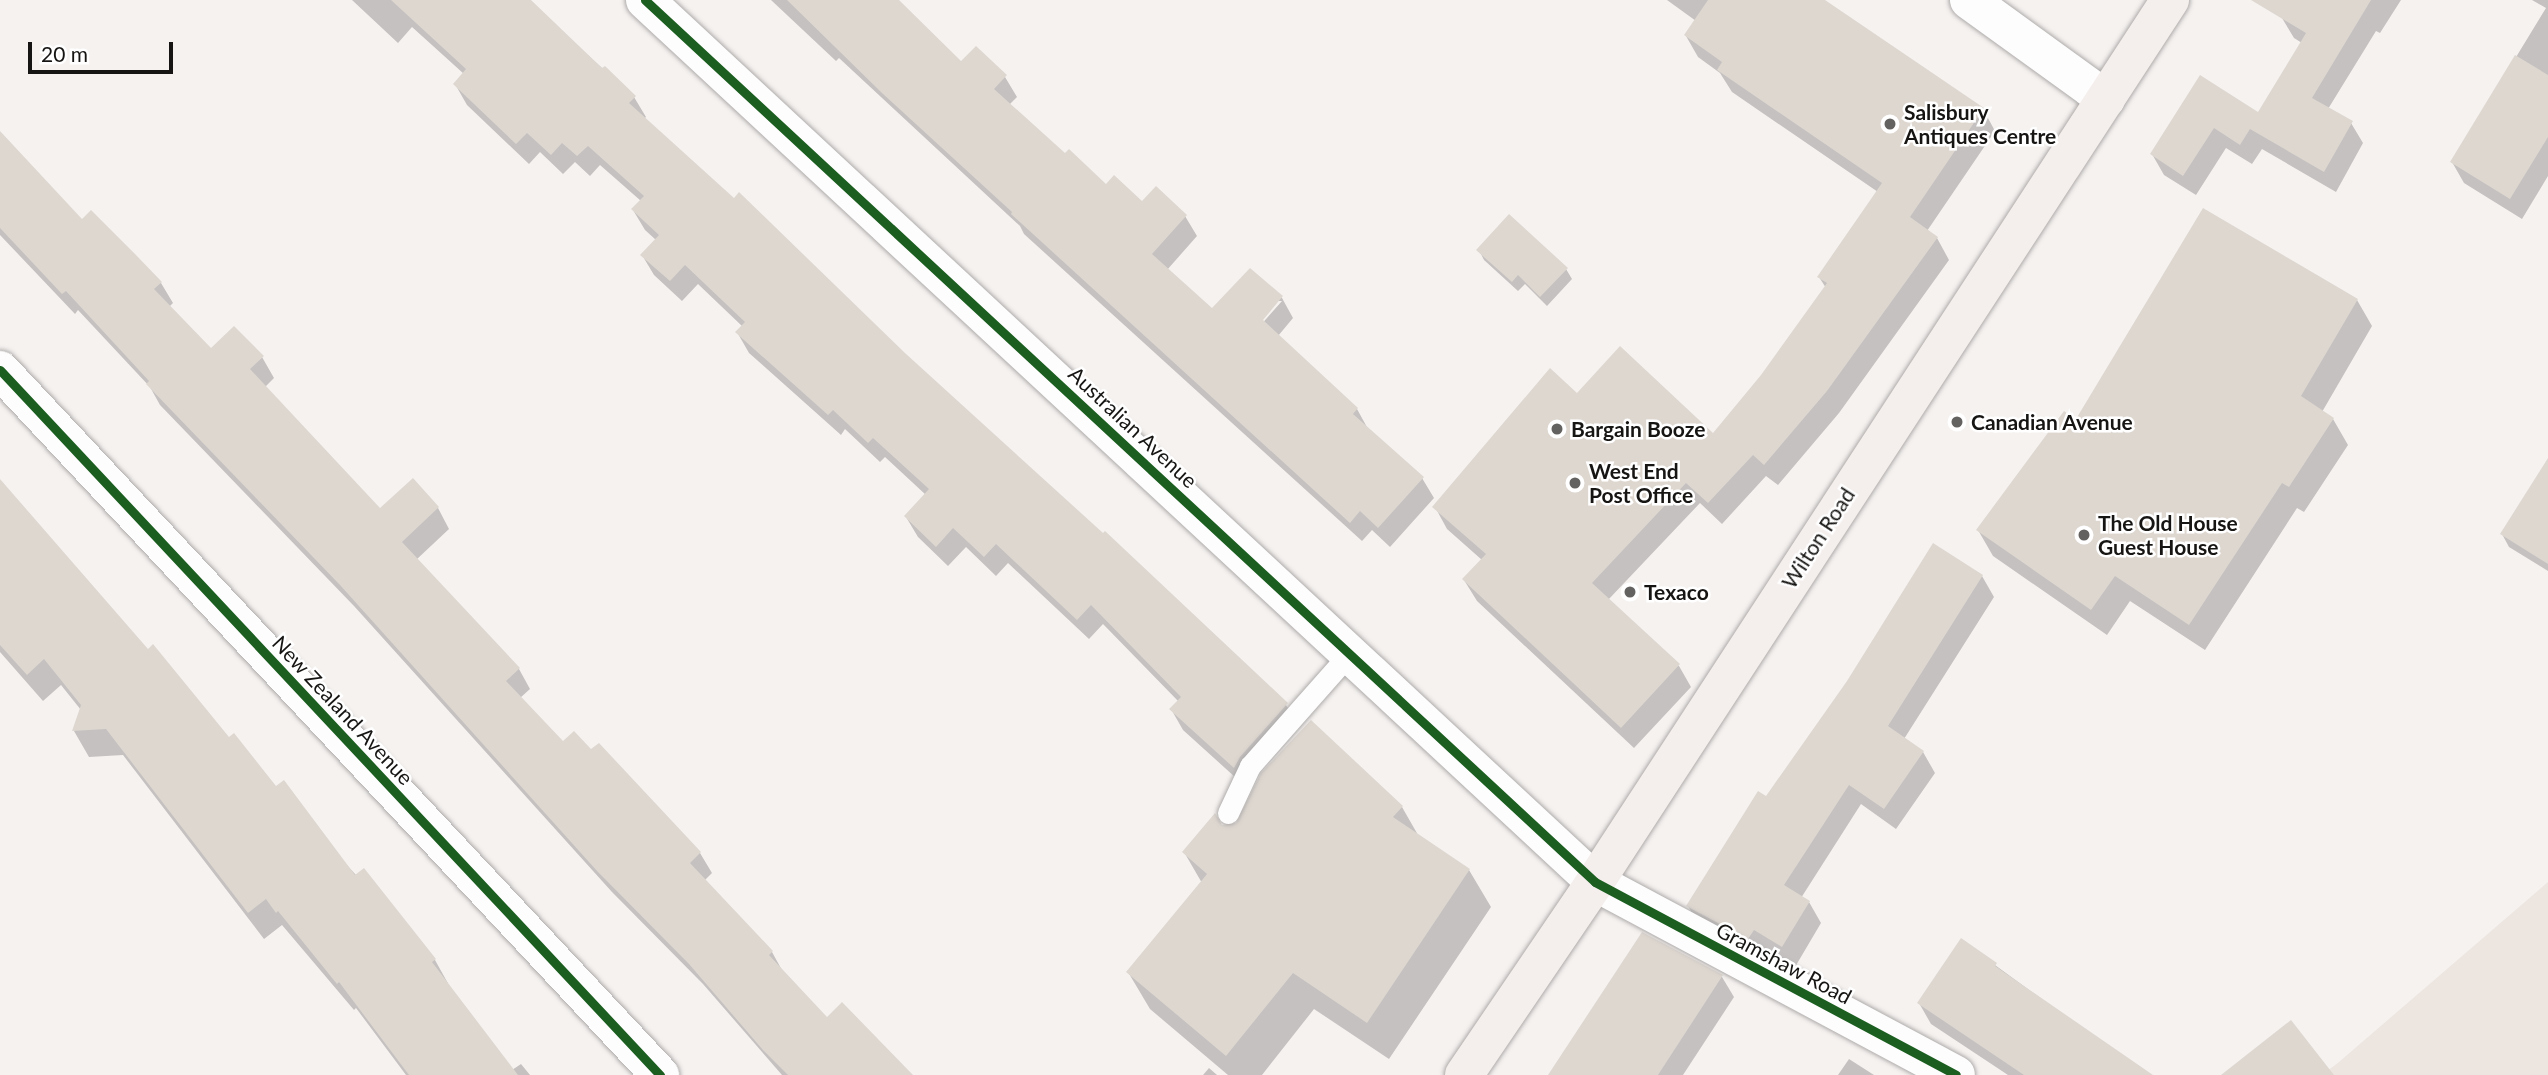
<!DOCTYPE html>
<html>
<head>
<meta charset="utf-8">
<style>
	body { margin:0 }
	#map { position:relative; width:2548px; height:1075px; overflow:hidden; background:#f5f2f0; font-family:Lato,sans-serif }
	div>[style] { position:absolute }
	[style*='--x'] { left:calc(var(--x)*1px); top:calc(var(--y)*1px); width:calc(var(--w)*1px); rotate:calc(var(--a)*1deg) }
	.built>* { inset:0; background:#ede5df }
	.shadow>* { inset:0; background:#0003 }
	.building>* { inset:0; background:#ded7d0 }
	.roads { filter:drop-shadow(0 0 2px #aeabaa) drop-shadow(0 0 2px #aeabaa) }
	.service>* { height:21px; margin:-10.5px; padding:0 10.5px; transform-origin:10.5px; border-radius:10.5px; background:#fefdfd }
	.minor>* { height:38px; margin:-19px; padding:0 19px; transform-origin:19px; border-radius:19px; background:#fefdfd }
	.trunk>* { height:38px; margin:-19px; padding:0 19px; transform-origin:19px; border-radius:19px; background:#f4eeec }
	.cycleway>* { height:9px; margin:-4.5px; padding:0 4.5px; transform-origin:4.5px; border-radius:4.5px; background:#1b5e20 }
	.dots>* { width:19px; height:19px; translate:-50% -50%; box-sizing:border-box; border:4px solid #fff; border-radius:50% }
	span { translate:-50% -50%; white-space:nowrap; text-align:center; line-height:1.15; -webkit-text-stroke:5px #fff; paint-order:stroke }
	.poi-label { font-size:21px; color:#161513; font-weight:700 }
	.left { translate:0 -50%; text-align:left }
	.street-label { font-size:21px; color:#161513 }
	.scale { position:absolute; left:28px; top:42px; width:145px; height:32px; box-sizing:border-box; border:4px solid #161513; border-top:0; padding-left:9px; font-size:21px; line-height:24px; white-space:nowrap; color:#161513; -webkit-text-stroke:5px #fff; paint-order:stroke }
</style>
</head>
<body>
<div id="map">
	<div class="built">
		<i style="clip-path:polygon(2548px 882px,2548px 1075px,2322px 1075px,2339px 1062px)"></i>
	</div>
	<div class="shadow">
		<i style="clip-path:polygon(352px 0,527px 0,634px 97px,646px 117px,644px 119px,1286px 705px,1298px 725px,1246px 787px,1183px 730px,1171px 709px,1179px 702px,1103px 624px,1089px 639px,1008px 563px,996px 576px,966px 547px,948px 566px,918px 537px,906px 517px,926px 495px,885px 457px,880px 462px,845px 429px,841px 435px,749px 353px,737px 332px,743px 327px,698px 284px,682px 301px,654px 275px,642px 255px,656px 240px,645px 230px,633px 210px,641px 201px,600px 165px,590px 176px,575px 162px,563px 174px,540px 152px,529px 164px,467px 105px,455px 84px,464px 74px,412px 27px,398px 43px)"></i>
		<i style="clip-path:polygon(evenodd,771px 0,897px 0,961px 63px,1005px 77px,1017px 97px,1009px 105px,1065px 156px,1106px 186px,1142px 203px,1185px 216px,1197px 236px,1167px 270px,1212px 311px,1250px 270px,1282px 298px,1293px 318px,1278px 336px,1357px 409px,1368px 429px,1422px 478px,1434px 498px,1390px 547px,1372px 530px,1362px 541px,1024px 234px,1020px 226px,839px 58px,836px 61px,771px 0,1277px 301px,1282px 301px,1259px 327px,1256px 325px,1277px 301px)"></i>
		<i style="clip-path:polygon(1667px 0,1821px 0,1983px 109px,1995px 131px,1927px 231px,1937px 238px,1949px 260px,1839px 413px,1778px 485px,1766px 476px,1722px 524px,1700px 503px,1608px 600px,1679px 666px,1691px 687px,1634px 748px,1477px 601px,1464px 580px,1482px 560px,1447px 529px,1435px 507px,1577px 395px,1713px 435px,1762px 376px,1826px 288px,1819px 277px,1878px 192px,1732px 92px,1720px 73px,1698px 57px,1686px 36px,1696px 21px)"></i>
		<i style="clip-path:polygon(2293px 0,2401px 0,2380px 33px,2376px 31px,2328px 109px,2351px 123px,2363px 143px,2336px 192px,2262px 149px,2252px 164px,2226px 148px,2196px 195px,2164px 175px,2152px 154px,2201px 78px,2258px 114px,2302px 43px,2294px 38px,2282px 18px)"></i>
		<i style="clip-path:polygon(2532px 0,2548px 0,2548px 176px,2522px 219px,2464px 183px,2452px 162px,2546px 8px)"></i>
		<i style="clip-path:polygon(0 133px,82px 222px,161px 283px,173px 303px,169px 307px,211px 351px,262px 357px,274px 378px,265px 387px,380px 511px,438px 508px,449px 529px,416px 560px,519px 669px,530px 689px,520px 698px,563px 744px,700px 853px,712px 873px,704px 881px,772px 952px,783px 972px,826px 1019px,911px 1075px,782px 1075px,703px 984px,612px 892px,354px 606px,160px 405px,150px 387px,78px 310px,75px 314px,0 235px)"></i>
		<i style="clip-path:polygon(1479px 250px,1566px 269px,1572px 279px,1547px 306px,1525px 284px,1518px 291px,1484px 260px)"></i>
		<i style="clip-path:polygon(2357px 300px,2372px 326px,2322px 412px,2333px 419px,2348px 445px,2304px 512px,2297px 508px,2205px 650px,2130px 601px,2107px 635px,1993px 556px,1978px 530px)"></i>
		<i style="clip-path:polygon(0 482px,148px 651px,435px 960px,450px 987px,512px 1070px,521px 1064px,530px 1075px,406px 1075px,356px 1008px,354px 1010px,282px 925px,264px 939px,123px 755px,89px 757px,74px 731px,81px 710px,61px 685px,43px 701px,0 652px)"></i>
		<i style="clip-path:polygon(2548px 490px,2548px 571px,2509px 547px,2502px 534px)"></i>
		<i style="clip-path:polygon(1982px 576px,1994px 597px,1904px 739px,1923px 752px,1935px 773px,1896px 829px,1861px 804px,1801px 898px,1809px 902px,1821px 923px,1795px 967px,1766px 950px,1760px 959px,1700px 927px,1688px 906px,1767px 798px)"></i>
		<i style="clip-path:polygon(1402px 807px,1418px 835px,1469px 870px,1491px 907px,1389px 1059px,1314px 1009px,1262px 1075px,1228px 1075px,1150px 1009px,1128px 972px,1202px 883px,1184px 852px,1221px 826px)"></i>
		<i style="clip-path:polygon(1643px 934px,1722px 977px,1734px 997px,1683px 1075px,1550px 1075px)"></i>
		<i style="clip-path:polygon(1962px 941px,2095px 1038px,2150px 1075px,2008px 1075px,1931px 1024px,1919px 1003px)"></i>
		<i style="clip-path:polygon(1849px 1059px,1874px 1075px,1838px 1075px)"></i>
		<i style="clip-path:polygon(1209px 1068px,1217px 1075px,1203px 1075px)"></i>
	</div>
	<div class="building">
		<i style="clip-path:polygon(391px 0,531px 0,602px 68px,605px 66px,636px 96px,629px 103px,734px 198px,739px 192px,905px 353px,1103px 533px,1105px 531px,1288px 703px,1240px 757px,1234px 768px,1169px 709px,1181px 697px,1091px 605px,1077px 620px,996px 544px,984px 557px,953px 528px,936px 547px,904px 516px,929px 489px,873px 438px,868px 443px,833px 410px,828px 415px,735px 332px,745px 322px,685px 265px,670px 281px,640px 255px,659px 235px,631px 209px,644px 196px,588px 146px,577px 156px,562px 143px,551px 155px,527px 133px,516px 144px,453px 84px,466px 69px)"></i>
		<i style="clip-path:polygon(787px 0,899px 0,961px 61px,976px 46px,1007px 75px,994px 89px,1065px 153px,1069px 149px,1106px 184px,1114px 175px,1142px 201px,1156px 186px,1187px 215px,1152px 254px,1212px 308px,1250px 268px,1283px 296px,1263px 320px,1358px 408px,1353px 414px,1424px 477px,1378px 528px,1360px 511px,1350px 523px,1011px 214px,1012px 212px,882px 93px)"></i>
		<i style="clip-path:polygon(1708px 0,1825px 0,1984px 108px,1910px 217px,1938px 237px,1827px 391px,1764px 465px,1753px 455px,1708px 503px,1686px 483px,1592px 583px,1680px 664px,1621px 728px,1462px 579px,1486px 554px,1432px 507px,1550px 368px,1577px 393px,1620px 346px,1713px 433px,1761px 375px,1827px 283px,1817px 277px,1882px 183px,1717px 70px,1722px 62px,1684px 35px)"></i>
		<i style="clip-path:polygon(2251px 0,2371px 0,2312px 98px,2353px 121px,2324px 172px,2250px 129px,2240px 145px,2214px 128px,2183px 176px,2150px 154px,2200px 75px,2258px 112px,2306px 33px)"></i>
		<i style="clip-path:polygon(2515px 55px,2548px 75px,2548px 137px,2510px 199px,2450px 162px)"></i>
		<i style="clip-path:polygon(0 131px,82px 219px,91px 210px,135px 254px,162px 282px,154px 289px,211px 348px,234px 326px,264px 356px,250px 369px,380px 508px,413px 478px,439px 507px,402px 542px,520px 668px,506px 681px,563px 741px,574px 731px,591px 749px,599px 743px,701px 852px,690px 863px,773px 951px,769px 955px,827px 1017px,842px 1002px,913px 1075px,788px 1075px,763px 1050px,689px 964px,598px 872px,340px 585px,146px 384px,149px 381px,66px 291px,62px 294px,0 228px)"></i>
		<i style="clip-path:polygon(2203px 208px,2358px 299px,2301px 396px,2334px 418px,2289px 487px,2282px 483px,2189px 625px,2115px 576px,2091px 610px,1976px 530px,2064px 411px,2076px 419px)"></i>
		<i style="clip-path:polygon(1509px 214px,1568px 268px,1540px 297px,1518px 275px,1512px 282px,1476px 250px)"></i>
		<i style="clip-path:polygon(2548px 458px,2548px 564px,2500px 534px)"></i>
		<i style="clip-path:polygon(0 479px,148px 649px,153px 644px,229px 737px,234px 733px,276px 786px,284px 780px,355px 875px,364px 868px,436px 959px,432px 962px,518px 1075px,409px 1075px,339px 982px,337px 984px,278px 911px,276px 913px,266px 899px,248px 913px,106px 729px,72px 731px,81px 705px,44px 659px,27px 675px,0 645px)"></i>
		<i style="clip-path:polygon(1933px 543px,1983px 575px,1888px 726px,1924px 751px,1884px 809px,1849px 785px,1784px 885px,1810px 901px,1782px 947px,1754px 930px,1748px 939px,1686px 906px,1758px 791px,1766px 796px,1847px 681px)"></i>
		<i style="clip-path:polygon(1311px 720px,1403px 806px,1393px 817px,1470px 869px,1367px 1023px,1293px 973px,1226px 1056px,1126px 972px,1207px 874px,1182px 852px,1215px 813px,1222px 825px,1236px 823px,1261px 773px)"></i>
		<i style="clip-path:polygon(1642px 932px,1723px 975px,1658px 1075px,1548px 1075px)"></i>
		<i style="clip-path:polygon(1961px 938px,1997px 963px,1995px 966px,2153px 1075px,2024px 1075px,1917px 1003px)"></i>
		<i style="clip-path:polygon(2291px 1020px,2334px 1075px,2221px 1075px)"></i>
	</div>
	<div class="roads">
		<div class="service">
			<i style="--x:1228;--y:813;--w:52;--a:-64.9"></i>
			<i style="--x:1250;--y:766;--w:151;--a:-48.5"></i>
		</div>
		<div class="minor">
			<i style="--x:645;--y:0;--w:1296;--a:42.87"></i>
			<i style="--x:1595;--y:882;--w:409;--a:28.1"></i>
			<i style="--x:1969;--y:0;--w:169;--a:35.9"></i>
			<i style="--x:0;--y:370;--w:966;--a:46.89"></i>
		</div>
		<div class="trunk">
			<i style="--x:1464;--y:1075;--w:233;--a:-55.8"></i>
			<i style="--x:1595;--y:882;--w:1053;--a:-56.9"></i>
		</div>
	</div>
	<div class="cycleway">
		<i style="--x:645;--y:0;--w:1296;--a:42.87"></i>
		<i style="--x:1595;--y:882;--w:409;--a:28.1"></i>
		<i style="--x:0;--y:370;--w:966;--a:46.89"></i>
	</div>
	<div class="dots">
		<i style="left:1890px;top:124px;background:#646260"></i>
		<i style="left:1957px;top:422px;background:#646260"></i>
		<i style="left:1557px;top:429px;background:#646260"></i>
		<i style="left:1575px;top:483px;background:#646260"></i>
		<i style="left:2084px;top:535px;background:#646260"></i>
		<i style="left:1630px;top:592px;background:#646260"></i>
	</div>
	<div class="poi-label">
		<span class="left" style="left:1904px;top:124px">Salisbury<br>Antiques Centre</span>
		<span class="left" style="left:1971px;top:422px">Canadian Avenue</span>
		<span class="left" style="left:1571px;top:429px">Bargain Booze</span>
		<span class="left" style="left:1589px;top:483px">West End<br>Post Office</span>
		<span class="left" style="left:2098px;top:535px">The Old House<br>Guest House</span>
		<span class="left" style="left:1644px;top:592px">Texaco</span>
	</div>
	<div class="street-label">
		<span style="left:1133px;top:427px;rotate:43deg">Australian Avenue</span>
		<span style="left:1818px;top:538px;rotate:-57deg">Wilton Road</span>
		<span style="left:343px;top:710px;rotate:47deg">New Zealand Avenue</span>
		<span style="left:1784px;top:963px;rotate:28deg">Gramshaw Road</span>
	</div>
	<div class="scale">20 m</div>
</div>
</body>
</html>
